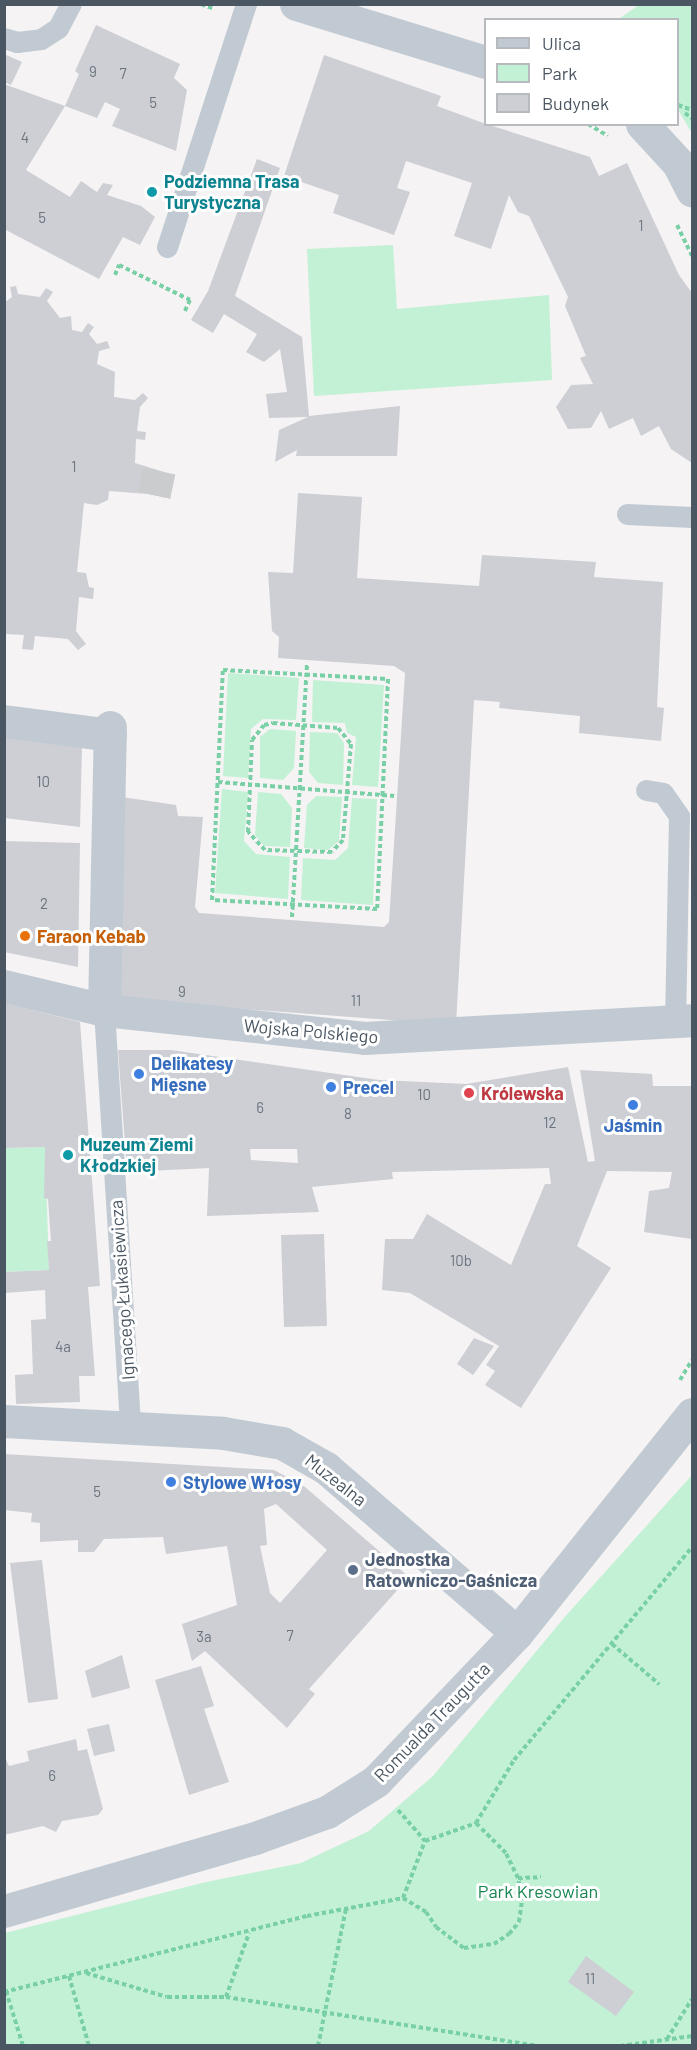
<!DOCTYPE html>
<html>
<head>
<meta charset="utf-8">
<style>
	body { margin:0 }
	#map { position:relative; width:697px; height:2050px; overflow:hidden; background:#f5f3f3; font-family:Barlow,sans-serif }
	div>[style] { position:absolute }
	[style*='--x'] { left:calc(var(--x)*1px); top:calc(var(--y)*1px); width:calc(var(--w)*1px); rotate:calc(var(--a)*1deg) }
	.green>* { inset:0; background:#c3f1d5 }
	.building>* { inset:0; background:#cdcfd5 }
	.street-tunnel>* { height:33px; margin-top:-16.5px; transform-origin:0; background:repeating-linear-gradient(90deg,#caccce 0 33px,transparent 0 49px) }
	.path>* { height:4px; margin-top:-2px; transform-origin:0; background:repeating-linear-gradient(90deg,#7ad0a6 0 4.5px,transparent 0 7.5px) }
	.lane>* { height:21px; margin:-10.5px; padding:0 10.5px; transform-origin:10.5px; border-radius:10.5px; background:#c1cad2 }
	.street>* { height:33px; margin:-16.5px; padding:0 16.5px; transform-origin:16.5px; border-radius:16.5px; background:#c1cad2 }
	.dots>* { width:16px; height:16px; translate:-50% -50%; box-sizing:border-box; border:3px solid #fff; border-radius:50% }
	span { translate:-50% -50%; white-space:nowrap; text-align:center; line-height:1.15; -webkit-text-stroke:6px #fff; paint-order:stroke }
	.number-label { font-size:15px; color:#6b747e }
	.number-label span { -webkit-text-stroke-width:0 }
	.culture-label { font-size:18px; color:#0d838f; font-weight:700 }
	.left { translate:0 -50%; text-align:left }
	.food-label { font-size:18px; color:#c56008; font-weight:700 }
	.street-label { font-size:18px; color:#4a5661 }
	.shop-label { font-size:18px; color:#366cbe; font-weight:700 }
	.health-label { font-size:18px; color:#be3a42; font-weight:700 }
	.service-label { font-size:18px; color:#4e5e75; font-weight:700 }
	.park-label { font-size:18px; color:#17864f }
	.frame { position:absolute; inset:0; border:6px solid #4a5661; pointer-events:none }
	.legend { position:absolute; left:484px; top:18px; width:195px; height:108px; box-sizing:border-box; background:#fff; border:2px solid #b7bbc0; margin:0; padding:8px 10px; list-style:none; font-size:18px; color:#4a5661 }
	.legend li { display:flex; align-items:center; gap:12px; height:30px }
	.legend b { width:30px; border:2px solid #b7bbc0 }
</style>
</head>
<body>
<div id="map">
	<div class="green">
		<i style="clip-path:polygon(640px 4px,692px 5px,692px 133px,678px 110px,678px 20px,619px 19px)"></i>
		<i style="clip-path:polygon(393px 245px,397px 309px,549px 295px,552px 380px,314px 396px,307px 249px)"></i>
		<i style="clip-path:polygon(228px 673px,299px 678px,296px 720px,263px 719px,251px 729px,248px 778px,223px 776px)"></i>
		<i style="clip-path:polygon(313px 680px,384px 685px,378px 787px,352px 785px,356px 737px,347px 733px,345px 723px,312px 722px)"></i>
		<i style="clip-path:polygon(270px 729px,296px 731px,294px 768px,283px 780px,260px 778px,260px 737px)"></i>
		<i style="clip-path:polygon(310px 732px,337px 733px,344px 743px,343px 785px,318px 783px,309px 772px)"></i>
		<i style="clip-path:polygon(222px 789px,248px 792px,244px 841px,256px 854px,290px 857px,288px 899px,215px 893px)"></i>
		<i style="clip-path:polygon(258px 792px,281px 794px,292px 808px,290px 847px,264px 846px,255px 835px)"></i>
		<i style="clip-path:polygon(316px 796px,342px 797px,339px 841px,328px 850px,304px 848px,307px 805px)"></i>
		<i style="clip-path:polygon(352px 798px,377px 799px,373px 905px,301px 900px,303px 858px,335px 860px,348px 848px)"></i>
		<i style="clip-path:polygon(45px 1147px,49px 1270px,5px 1272px,5px 1148px)"></i>
		<i style="clip-path:polygon(692px 1475px,692px 2045px,5px 2046px,5px 1933px,206px 1882px,301px 1863px,369px 1831px,433px 1776px,563px 1619px)"></i>
	</div>
	<div class="building">
		<i style="clip-path:polygon(96px 25px,180px 64px,174px 78px,187px 90px,176px 151px,112px 126px,120px 109px,105px 102px,97px 118px,65px 106px,79px 74px,75px 71px)"></i>
		<i style="clip-path:polygon(4px 54px,22px 62px,11px 85px,4px 82px)"></i>
		<i style="clip-path:polygon(324px 55px,441px 96px,437px 106px,486px 124px,590px 157px,599px 176px,627px 163px,679px 275px,692px 293px,692px 463px,671px 449px,659px 426px,641px 436px,633px 418px,609px 429px,601px 411px,591px 428px,568px 429px,556px 407px,571px 385px,593px 384px,580px 358px,586px 356px,565px 306px,568px 297px,529px 216px,518px 212px,509px 195px,491px 249px,454px 236px,472px 183px,406px 161px,397px 188px,410px 192px,394px 235px,333px 213px,339px 195px,284px 176px)"></i>
		<i style="clip-path:polygon(4px 84px,65px 106px,26px 170px,70px 197px,81px 181px,97px 192px,103px 183px,113px 185px,107px 195px,141px 206px,155px 217px,140px 245px,123px 237px,99px 279px,4px 229px)"></i>
		<i style="clip-path:polygon(257px 159px,280px 168px,235px 296px,302px 337px,309px 416px,400px 406px,397px 456px,296px 456px,297px 450px,275px 462px,279px 430px,308px 417px,269px 418px,266px 394px,287px 392px,280px 349px,264px 362px,246px 352px,257px 334px,224px 314px,213px 333px,191px 320px,208px 291px)"></i>
		<i style="clip-path:polygon(16px 286px,18px 294px,40px 297px,46px 288px,53px 292px,47px 301px,60px 318px,71px 316px,72px 330px,82px 332px,88px 323px,94px 327px,89px 334px,97px 344px,107px 341px,110px 348px,99px 351px,97px 364px,115px 372px,114px 397px,135px 400px,143px 393px,148px 398px,140px 407px,137px 431px,146px 432px,145px 440px,136px 439px,135px 463px,164px 472px,160px 495px,109px 491px,108px 500px,97px 505px,84px 503px,77px 572px,86px 573px,89px 587px,94px 588px,93px 599px,79px 597px,76px 631px,86px 644px,78px 650px,68px 639px,35px 636px,33px 650px,22px 649px,24px 635px,5px 634px,5px 302px,12px 297px,10px 287px)"></i>
		<i style="clip-path:polygon(298px 493px,362px 497px,357px 578px,479px 586px,482px 555px,596px 562px,594px 577px,663px 582px,657px 707px,664px 708px,661px 741px,579px 733px,580px 716px,499px 708px,500px 702px,474px 700px,456px 1025px,114px 999px,122px 797px,176px 805px,178px 816px,203px 817px,195px 907px,199px 913px,384px 927px,389px 922px,405px 673px,394px 666px,278px 658px,279px 637px,272px 631px,268px 572px,293px 573px)"></i>
		<i style="clip-path:polygon(4px 737px,82px 747px,80px 827px,4px 818px)"></i>
		<i style="clip-path:polygon(4px 841px,80px 843px,78px 967px,4px 952px)"></i>
		<i style="clip-path:polygon(4px 1003px,80px 1022px,100px 1286px,88px 1287px,95px 1376px,79px 1376px,80px 1402px,16px 1404px,15px 1375px,33px 1374px,31px 1320px,46px 1319px,45px 1290px,5px 1293px,5px 1272px,49px 1270px,47px 1241px,51px 1241px,48px 1199px,44px 1198px,45px 1147px,4px 1148px)"></i>
		<i style="clip-path:polygon(evenodd,118px 1050px,171px 1050px,379px 1080px,466px 1084px,568px 1067px,588px 1162px,595px 1161px,580px 1070px,652px 1074px,653px 1086px,692px 1086px,692px 1239px,644px 1232px,649px 1191px,669px 1188px,672px 1172px,607px 1171px,577px 1246px,611px 1268px,521px 1408px,485px 1385px,495px 1371px,486px 1365px,499px 1346px,410px 1293px,382px 1290px,385px 1239px,413px 1239px,427px 1214px,511px 1265px,545px 1184px,551px 1184px,549px 1168px,392px 1172px,393px 1179px,312px 1187px,319px 1212px,207px 1216px,209px 1168px,127px 1172px,118px 1050px,250px 1149px,297px 1149px,298px 1163px,251px 1160px,250px 1149px)"></i>
		<i style="clip-path:polygon(324px 1234px,327px 1326px,284px 1327px,281px 1235px)"></i>
		<i style="clip-path:polygon(474px 1338px,494px 1346px,473px 1375px,457px 1364px)"></i>
		<i style="clip-path:polygon(evenodd,4px 1454px,274px 1470px,305px 1487px,409px 1577px,309px 1689px,315px 1694px,287px 1728px,205px 1651px,192px 1661px,182px 1624px,237px 1605px,227px 1546px,166px 1554px,163px 1537px,104px 1539px,94px 1552px,78px 1552px,78px 1540px,40px 1542px,40px 1523px,31px 1522px,32px 1513px,4px 1510px,4px 1454px,276px 1504px,327px 1550px,280px 1603px,270px 1593px,260px 1546px,267px 1545px,264px 1509px,276px 1504px)"></i>
		<i style="clip-path:polygon(42px 1560px,58px 1699px,28px 1703px,10px 1563px)"></i>
		<i style="clip-path:polygon(122px 1655px,130px 1688px,92px 1698px,85px 1671px)"></i>
		<i style="clip-path:polygon(201px 1666px,214px 1706px,204px 1709px,229px 1782px,189px 1795px,155px 1680px)"></i>
		<i style="clip-path:polygon(109px 1724px,115px 1751px,94px 1756px,87px 1729px)"></i>
		<i style="clip-path:polygon(76px 1739px,78px 1751px,87px 1749px,103px 1809px,98px 1815px,62px 1821px,56px 1832px,43px 1826px,4px 1835px,4px 1755px,9px 1766px,29px 1761px,27px 1751px)"></i>
		<i style="clip-path:polygon(586px 1956px,634px 1992px,616px 2016px,568px 1982px)"></i>
	</div>
	<div class="street-tunnel">
		<i style="--x:154;--y:495;--w:25;--a:-78"></i>
	</div>
	<div class="path">
		<i style="--x:201;--y:4;--w:12;--a:20"></i>
		<i style="--x:678;--y:105;--w:15;--a:20"></i>
		<i style="--x:685;--y:113;--w:9;--a:36"></i>
		<i style="--x:588;--y:124;--w:23;--a:31"></i>
		<i style="--x:677;--y:225;--w:34;--a:64"></i>
		<i style="--x:115;--y:275;--w:11;--a:-68"></i>
		<i style="--x:119;--y:265;--w:79;--a:26.2"></i>
		<i style="--x:190;--y:300;--w:14;--a:115"></i>
		<i style="--x:223;--y:670;--w:165;--a:3.1"></i>
		<i style="--x:388;--y:679;--w:230;--a:92.7"></i>
		<i style="--x:377;--y:909;--w:165;--a:-176.9"></i>
		<i style="--x:212;--y:900;--w:230;--a:-87.3"></i>
		<i style="--x:273;--y:723;--w:65;--a:4.4"></i>
		<i style="--x:338;--y:728;--w:21;--a:51"></i>
		<i style="--x:351;--y:744;--w:96;--a:94.8"></i>
		<i style="--x:343;--y:840;--w:16;--a:133"></i>
		<i style="--x:332;--y:852;--w:67;--a:-178.3"></i>
		<i style="--x:265;--y:850;--w:25;--a:-133"></i>
		<i style="--x:248;--y:832;--w:92;--a:-87.5"></i>
		<i style="--x:252;--y:740;--w:19;--a:-51"></i>
		<i style="--x:264;--y:725;--w:9;--a:-13"></i>
		<i style="--x:218;--y:782;--w:177;--a:4.5"></i>
		<i style="--x:292;--y:917;--w:253;--a:-86.6"></i>
		<i style="--x:680;--y:1380;--w:23;--a:-59"></i>
		<i style="--x:612;--y:1644;--w:62;--a:40.4"></i>
		<i style="--x:398;--y:1810;--w:41;--a:48.9"></i>
		<i style="--x:518;--y:1878;--w:23;--a:-2"></i>
		<i style="--x:403;--y:1898;--w:27;--a:31"></i>
		<i style="--x:426;--y:1912;--w:18;--a:56"></i>
		<i style="--x:436;--y:1927;--w:35;--a:37"></i>
		<i style="--x:464;--y:1948;--w:30;--a:-8"></i>
		<i style="--x:494;--y:1944;--w:18;--a:-34"></i>
		<i style="--x:509;--y:1934;--w:16;--a:-50"></i>
		<i style="--x:519;--y:1922;--w:22;--a:-82"></i>
		<i style="--x:522;--y:1900;--w:22;--a:-100"></i>
		<i style="--x:518;--y:1878;--w:28;--a:-116"></i>
		<i style="--x:506;--y:1853;--w:42;--a:-135"></i>
		<i style="--x:86;--y:1973;--w:84;--a:16.5"></i>
		<i style="--x:167;--y:1997;--w:59;--a:0"></i>
		<i style="--x:226;--y:1997;--w:68;--a:-70.2"></i>
		<i style="--x:69;--y:1976;--w:73;--a:74.1"></i>
		<i style="--x:6;--y:1991;--w:58;--a:72.8"></i>
		<i style="--x:4;--y:1992;--w:312;--a:-14.1"></i>
		<i style="--x:307;--y:1916;--w:98;--a:-10.6"></i>
		<i style="--x:403;--y:1898;--w:61;--a:-68.9"></i>
		<i style="--x:425;--y:1841;--w:54;--a:-19.4"></i>
		<i style="--x:476;--y:1823;--w:74;--a:-58.9"></i>
		<i style="--x:514;--y:1760;--w:278;--a:-50.1"></i>
		<i style="--x:226;--y:1997;--w:316;--a:8.9"></i>
		<i style="--x:667;--y:2039;--w:47;--a:-58"></i>
		<i style="--x:318;--y:2046;--w:141;--a:-78.5"></i>
		<i style="--x:620;--y:2046;--w:73;--a:-7.9"></i>
	</div>
	<div class="lane">
		<i style="--x:4;--y:38;--w:14;--a:17"></i>
		<i style="--x:17;--y:42;--w:24;--a:-7"></i>
		<i style="--x:41;--y:39;--w:20;--a:-33"></i>
		<i style="--x:58;--y:28;--w:27;--a:-62"></i>
		<i style="--x:167;--y:247;--w:256;--a:-72"></i>
		<i style="--x:627;--y:514;--w:65;--a:2.6"></i>
		<i style="--x:646;--y:790;--w:17;--a:10"></i>
		<i style="--x:663;--y:793;--w:28;--a:55"></i>
		<i style="--x:679;--y:816;--w:204;--a:91.1"></i>
		<i style="--x:104;--y:1010;--w:417;--a:86.4"></i>
	</div>
	<div class="street">
		<i style="--x:296;--y:4;--w:199;--a:17"></i>
		<i style="--x:642;--y:124;--w:53;--a:47.3"></i>
		<i style="--x:678;--y:163;--w:31;--a:63"></i>
		<i style="--x:4;--y:721;--w:107;--a:7.5"></i>
		<i style="--x:4;--y:986;--w:103;--a:13.5"></i>
		<i style="--x:104;--y:1010;--w:262;--a:6.1"></i>
		<i style="--x:364;--y:1038;--w:328;--a:-3.1"></i>
		<i style="--x:104;--y:1010;--w:283;--a:-88.8"></i>
		<i style="--x:4;--y:1421;--w:219;--a:3.1"></i>
		<i style="--x:223;--y:1433;--w:60;--a:9.6"></i>
		<i style="--x:282;--y:1443;--w:51;--a:29.6"></i>
		<i style="--x:326;--y:1468;--w:252;--a:40.8"></i>
		<i style="--x:4;--y:1911;--w:261;--a:-16.2"></i>
		<i style="--x:255;--y:1838;--w:77;--a:-19.9"></i>
		<i style="--x:327;--y:1812;--w:58;--a:-32.3"></i>
		<i style="--x:376;--y:1781;--w:204;--a:-46.4"></i>
		<i style="--x:517;--y:1633;--w:280;--a:-51.4"></i>
	</div>
	<div class="dots">
		<i style="left:152px;top:192px;background:#0f9aa8"></i>
		<i style="left:25px;top:936px;background:#e8710a"></i>
		<i style="left:139px;top:1074px;background:#3f7fe0"></i>
		<i style="left:331px;top:1087px;background:#3f7fe0"></i>
		<i style="left:469px;top:1093px;background:#e0444e"></i>
		<i style="left:633px;top:1105px;background:#3f7fe0"></i>
		<i style="left:68px;top:1155px;background:#0f9aa8"></i>
		<i style="left:171px;top:1482px;background:#3f7fe0"></i>
		<i style="left:353px;top:1570px;background:#5c6f8a"></i>
	</div>
	<div class="number-label">
		<span style="left:93px;top:72px">9</span>
		<span style="left:123px;top:74px">7</span>
		<span style="left:153px;top:103px">5</span>
		<span style="left:25px;top:138px">4</span>
		<span style="left:42px;top:218px">5</span>
		<span style="left:641px;top:226px">1</span>
		<span style="left:74px;top:467px">1</span>
		<span style="left:43px;top:782px">10</span>
		<span style="left:44px;top:904px">2</span>
		<span style="left:182px;top:992px">9</span>
		<span style="left:356px;top:1001px">11</span>
		<span style="left:424px;top:1095px">10</span>
		<span style="left:260px;top:1108px">6</span>
		<span style="left:348px;top:1114px">8</span>
		<span style="left:550px;top:1123px">12</span>
		<span style="left:461px;top:1261px">10b</span>
		<span style="left:63px;top:1347px">4a</span>
		<span style="left:97px;top:1492px">5</span>
		<span style="left:290px;top:1636px">7</span>
		<span style="left:204px;top:1637px">3a</span>
		<span style="left:52px;top:1776px">6</span>
		<span style="left:590px;top:1979px">11</span>
	</div>
	<div class="culture-label">
		<span class="left" style="left:164px;top:192px">Podziemna Trasa<br>Turystyczna</span>
		<span class="left" style="left:80px;top:1155px">Muzeum Ziemi<br>Kłodzkiej</span>
	</div>
	<div class="food-label">
		<span class="left" style="left:37px;top:936px">Faraon Kebab</span>
	</div>
	<div class="street-label">
		<span style="left:311px;top:1031px;rotate:5deg">Wojska Polskiego</span>
		<span style="left:122px;top:1290px;rotate:-94deg">Ignacego Łukasiewicza</span>
		<span style="left:336px;top:1480px;rotate:38deg">Muzealna</span>
		<span style="left:432px;top:1722px;rotate:-46deg">Romualda Traugutta</span>
	</div>
	<div class="shop-label">
		<span class="left" style="left:151px;top:1074px">Delikatesy<br>Mięsne</span>
		<span class="left" style="left:343px;top:1087px">Precel</span>
		<span style="left:633px;top:1125px">Jaśmin</span>
		<span class="left" style="left:183px;top:1482px">Stylowe Włosy</span>
	</div>
	<div class="health-label">
		<span class="left" style="left:481px;top:1093px">Królewska</span>
	</div>
	<div class="service-label">
		<span class="left" style="left:365px;top:1570px">Jednostka<br>Ratowniczo-Gaśnicza</span>
	</div>
	<div class="park-label">
		<span style="left:538px;top:1891px">Park Kresowian</span>
	</div>
	<div class="frame"></div>
	<ul class="legend">
	<li><b style="height:8px;background:#c1cad2"></b>Ulica</li>
	<li><b style="height:16px;background:#c3f1d5"></b>Park</li>
	<li><b style="height:16px;background:#cdcfd5"></b>Budynek</li>
	</ul>
</div>
</body>
</html>
